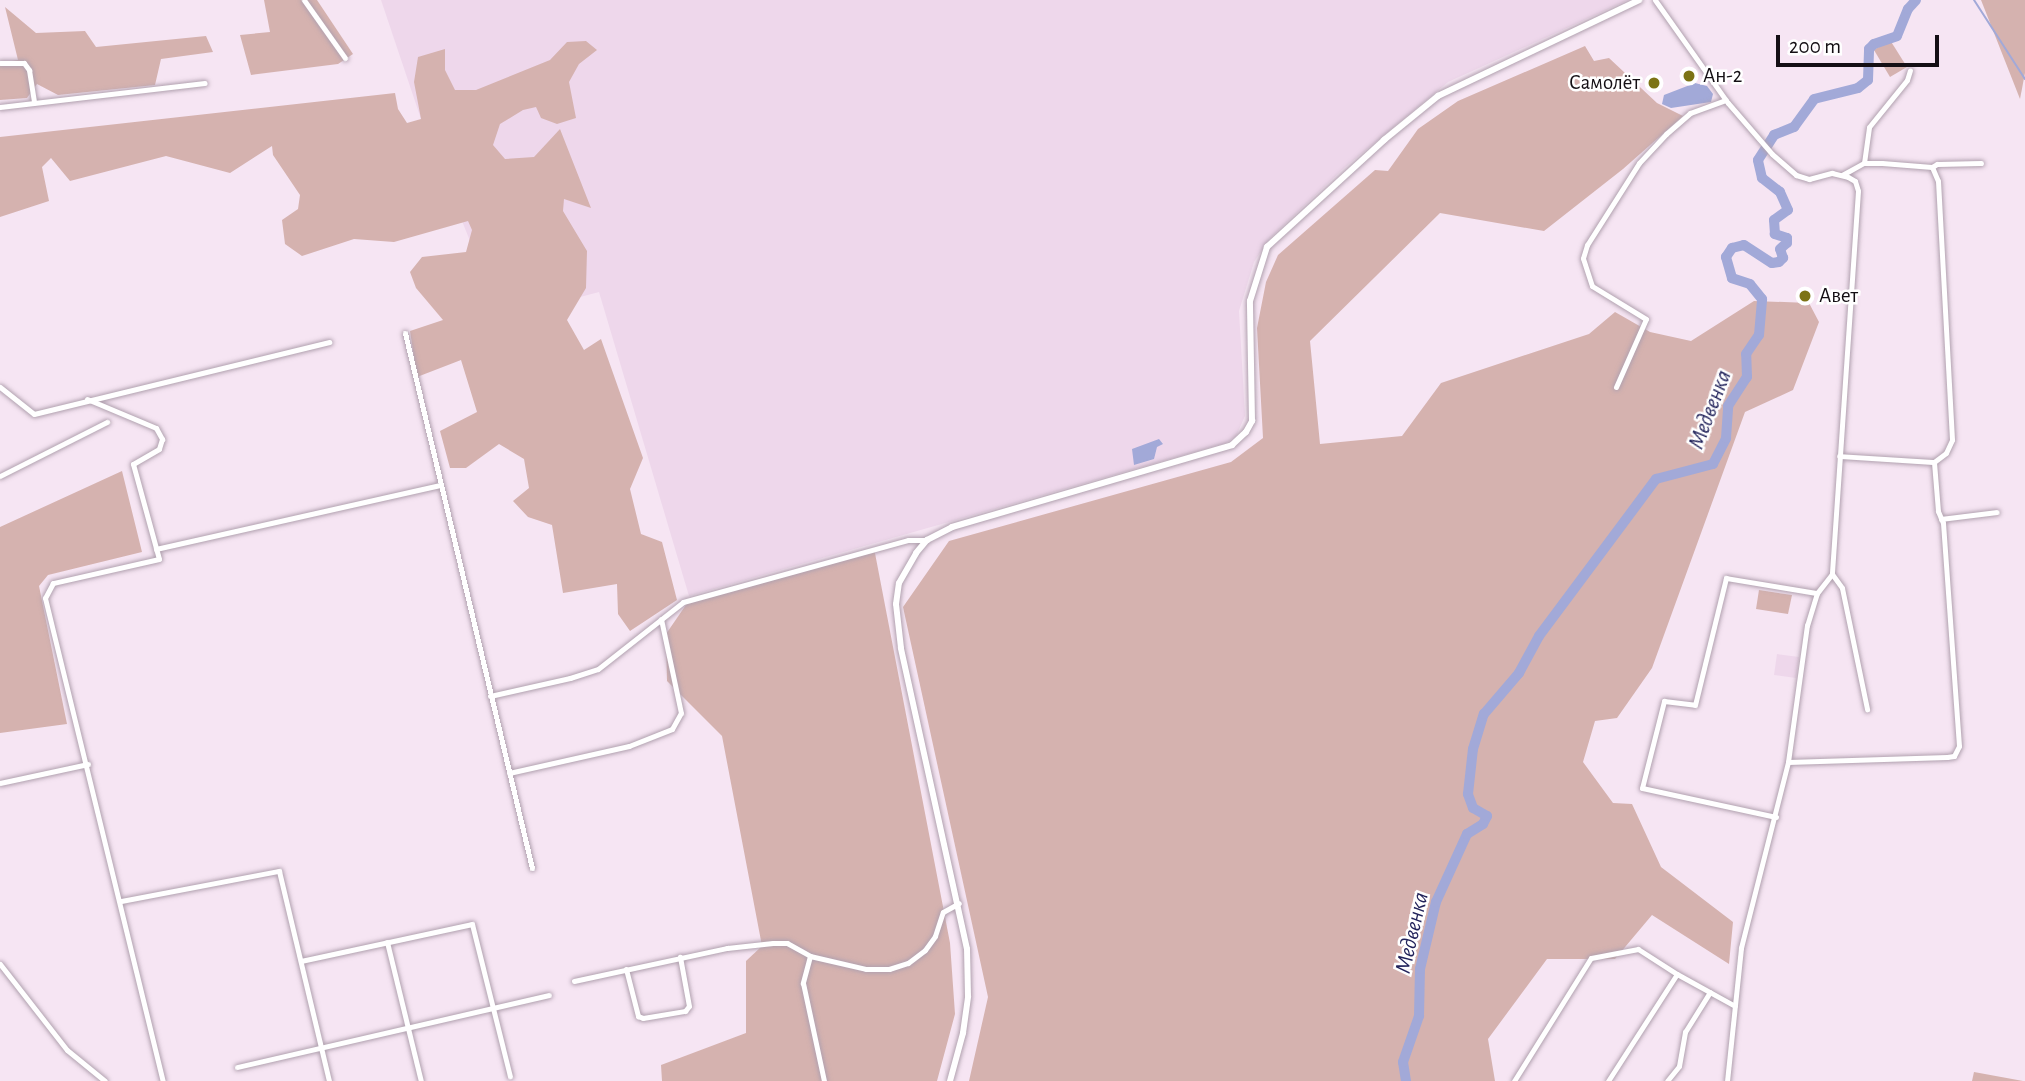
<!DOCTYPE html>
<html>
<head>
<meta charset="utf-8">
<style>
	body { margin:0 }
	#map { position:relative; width:2025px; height:1081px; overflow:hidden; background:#f6e5f3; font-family:"Alegreya Sans",sans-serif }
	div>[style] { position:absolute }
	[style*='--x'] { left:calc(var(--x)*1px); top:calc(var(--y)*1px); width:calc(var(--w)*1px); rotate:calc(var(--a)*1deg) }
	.built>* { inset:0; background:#eed7eb }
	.green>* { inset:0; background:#d5b2af }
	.water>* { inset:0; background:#a2a9d8 }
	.stream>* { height:2px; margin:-1px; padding:0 1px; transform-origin:1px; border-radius:1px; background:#a2a9d8 }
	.river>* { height:10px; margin:-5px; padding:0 5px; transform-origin:5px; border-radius:5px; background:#a2a9d8 }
	.roads { filter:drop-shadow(0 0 2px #b1a1af) drop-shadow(0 0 2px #b1a1af) }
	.minor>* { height:5px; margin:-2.5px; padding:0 2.5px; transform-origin:2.5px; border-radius:2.5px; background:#fff }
	.tertiary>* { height:6px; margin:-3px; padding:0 3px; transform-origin:3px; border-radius:3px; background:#fff }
	.dots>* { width:19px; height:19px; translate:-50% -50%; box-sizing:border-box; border:4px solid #fff; border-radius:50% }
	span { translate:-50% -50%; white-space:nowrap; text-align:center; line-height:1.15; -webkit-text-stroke:5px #fff; paint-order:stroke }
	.poi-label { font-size:21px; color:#140f14 }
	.left { translate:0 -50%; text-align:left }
	.right { translate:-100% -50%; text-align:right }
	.water-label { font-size:23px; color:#21225a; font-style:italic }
	.scale { position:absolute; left:1776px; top:35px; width:163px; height:32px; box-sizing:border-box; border:4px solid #140f14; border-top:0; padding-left:9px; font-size:21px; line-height:24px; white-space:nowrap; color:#140f14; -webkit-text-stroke:5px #fff; paint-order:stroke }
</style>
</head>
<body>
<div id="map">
	<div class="built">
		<i style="clip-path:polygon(381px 0,1628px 0,1448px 82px,1344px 168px,1269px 239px,1254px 262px,1239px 311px,1245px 416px,1236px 436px,1226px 443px,689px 596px,599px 292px,501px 318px,421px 119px)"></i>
		<i style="clip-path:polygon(1777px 654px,1799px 657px,1796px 678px,1774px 675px)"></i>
	</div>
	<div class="green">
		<i style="clip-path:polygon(264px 0,317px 0,353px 54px,338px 64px,251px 75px,240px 35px,270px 32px)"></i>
		<i style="clip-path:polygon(1981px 0,2025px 0,2025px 73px,2020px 99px)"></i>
		<i style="clip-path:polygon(5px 7px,36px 33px,85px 31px,96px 47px,206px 36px,213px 52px,161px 59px,155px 85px,58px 95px,37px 84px,27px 98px,0 100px,0 63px,18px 60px)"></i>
		<i style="clip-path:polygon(1890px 40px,1907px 67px,1890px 77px,1874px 50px)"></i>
		<i style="clip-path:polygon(586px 41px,597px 50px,579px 64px,569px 82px,576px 118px,557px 124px,541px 118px,536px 107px,523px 110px,500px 124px,493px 145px,505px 159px,534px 157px,560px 129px,591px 208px,564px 199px,563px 211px,587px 251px,586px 288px,567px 320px,584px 350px,601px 339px,643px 458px,630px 489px,641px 534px,662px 542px,677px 600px,630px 631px,618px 614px,617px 584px,563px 593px,552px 525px,528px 517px,513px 501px,529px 488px,524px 459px,499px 444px,466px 468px,450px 468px,440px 431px,477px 412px,461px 360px,417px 377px,410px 331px,443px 320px,416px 288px,410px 272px,422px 257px,466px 252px,472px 230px,468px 221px,394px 242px,354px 239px,302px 256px,285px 244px,282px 220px,298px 209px,300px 195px,273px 155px,272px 146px,230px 173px,166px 156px,70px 181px,51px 158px,42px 167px,49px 201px,0 217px,0 137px,395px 93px,398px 109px,407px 123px,421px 119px,414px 82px,418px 57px,445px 49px,445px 70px,455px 90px,476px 90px,550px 60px,567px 42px)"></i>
		<i style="clip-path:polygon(1585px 46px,1594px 61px,1609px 58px,1657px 103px,1683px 116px,1623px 169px,1544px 231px,1440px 213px,1310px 341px,1320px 444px,1402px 436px,1441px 383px,1589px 334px,1615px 312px,1650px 332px,1691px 341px,1754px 301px,1809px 303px,1819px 322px,1793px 390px,1745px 412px,1652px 668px,1617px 718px,1595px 721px,1583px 762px,1613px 803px,1632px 804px,1661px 867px,1733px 922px,1729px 964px,1652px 915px,1615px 959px,1547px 959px,1488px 1039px,1495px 1081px,969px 1081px,988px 997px,903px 607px,949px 541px,1231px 462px,1263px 438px,1257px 328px,1266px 282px,1278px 255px,1375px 170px,1388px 171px,1418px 129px,1458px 101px)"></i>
		<i style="clip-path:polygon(122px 471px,142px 552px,48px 575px,39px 586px,67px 724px,0 733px,0 527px)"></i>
		<i style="clip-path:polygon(874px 548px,950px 943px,955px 1014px,937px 1081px,662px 1081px,661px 1065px,746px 1033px,746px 961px,762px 946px,722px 736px,667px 681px,666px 634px,690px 599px)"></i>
		<i style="clip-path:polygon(1759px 590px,1792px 595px,1788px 614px,1756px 609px)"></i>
		<i style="clip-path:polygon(1974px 1072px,2023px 1081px,1972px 1081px)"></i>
	</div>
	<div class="water">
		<i style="clip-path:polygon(1695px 83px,1707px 86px,1713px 94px,1711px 102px,1671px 108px,1662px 104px,1664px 95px)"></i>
		<i style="clip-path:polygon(1159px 439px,1163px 444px,1157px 447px,1154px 459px,1134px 465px,1132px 449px)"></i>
	</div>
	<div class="stream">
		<i style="--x:1974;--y:0;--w:94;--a:57.2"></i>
	</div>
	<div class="river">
		<i style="--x:1406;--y:1081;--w:19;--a:-99"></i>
		<i style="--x:1403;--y:1062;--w:49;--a:-70.8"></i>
		<i style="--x:1419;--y:1016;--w:47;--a:-88.8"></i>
		<i style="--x:1420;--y:969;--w:69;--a:-76.6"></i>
		<i style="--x:1436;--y:902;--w:75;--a:-65.5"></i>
		<i style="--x:1467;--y:834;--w:19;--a:-32"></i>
		<i style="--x:1483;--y:824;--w:9;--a:-63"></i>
		<i style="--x:1487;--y:816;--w:16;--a:-150"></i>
		<i style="--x:1473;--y:808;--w:15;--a:-110"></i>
		<i style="--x:1468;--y:794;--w:45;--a:-83.7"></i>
		<i style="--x:1473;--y:749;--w:37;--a:-73"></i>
		<i style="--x:1484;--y:714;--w:54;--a:-49.5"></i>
		<i style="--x:1519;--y:673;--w:42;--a:-61.6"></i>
		<i style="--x:1539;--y:636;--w:196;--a:-53.3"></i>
		<i style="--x:1656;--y:479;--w:59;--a:-14.7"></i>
		<i style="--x:1713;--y:464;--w:29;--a:-63"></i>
		<i style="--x:1726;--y:438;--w:32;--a:-86"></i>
		<i style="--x:1728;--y:406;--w:35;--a:-57"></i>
		<i style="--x:1747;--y:377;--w:23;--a:-92"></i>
		<i style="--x:1746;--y:354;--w:23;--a:-56"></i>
		<i style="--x:1759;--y:335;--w:36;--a:-85"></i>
		<i style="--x:1762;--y:299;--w:19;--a:-129"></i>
		<i style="--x:1750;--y:284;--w:19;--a:-162"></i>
		<i style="--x:1732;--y:278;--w:22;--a:-106"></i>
		<i style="--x:1726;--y:257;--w:11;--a:-56"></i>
		<i style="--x:1732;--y:248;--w:12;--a:-14"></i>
		<i style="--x:1744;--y:245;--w:33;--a:33"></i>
		<i style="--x:1772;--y:263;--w:7;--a:-8"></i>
		<i style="--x:1779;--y:262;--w:6;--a:-45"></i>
		<i style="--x:1783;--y:258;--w:9;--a:-108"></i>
		<i style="--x:1780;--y:249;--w:9;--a:-41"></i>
		<i style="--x:1787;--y:243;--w:5;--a:-90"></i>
		<i style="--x:1787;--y:238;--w:13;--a:-162"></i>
		<i style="--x:1775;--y:234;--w:14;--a:-94"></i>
		<i style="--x:1774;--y:220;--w:17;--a:-36"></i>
		<i style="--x:1788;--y:210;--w:20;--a:-114"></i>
		<i style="--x:1780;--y:192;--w:23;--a:-142"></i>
		<i style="--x:1762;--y:178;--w:18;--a:-103"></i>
		<i style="--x:1758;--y:160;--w:30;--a:-57"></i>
		<i style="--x:1774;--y:135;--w:22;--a:-22"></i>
		<i style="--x:1794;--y:127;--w:34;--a:-54"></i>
		<i style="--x:1814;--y:99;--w:45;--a:-14"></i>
		<i style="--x:1858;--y:88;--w:13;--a:-39"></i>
		<i style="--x:1868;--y:80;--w:31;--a:-88"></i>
		<i style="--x:1869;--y:49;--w:7;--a:-45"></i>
		<i style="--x:1874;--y:44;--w:24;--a:-19"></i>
		<i style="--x:1897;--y:36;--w:29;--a:-68"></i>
		<i style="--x:1908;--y:9;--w:12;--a:-48"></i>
	</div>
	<div class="roads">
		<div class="minor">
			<i style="--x:304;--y:0;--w:71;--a:54.7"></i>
			<i style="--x:1655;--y:0;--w:126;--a:54.7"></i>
			<i style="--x:1728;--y:103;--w:67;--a:49.2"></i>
			<i style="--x:1772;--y:154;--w:32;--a:41"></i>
			<i style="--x:1796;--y:175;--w:14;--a:17"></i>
			<i style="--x:1809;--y:179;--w:24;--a:-15"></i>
			<i style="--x:1832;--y:173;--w:16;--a:14"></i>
			<i style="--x:1848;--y:177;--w:8;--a:30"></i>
			<i style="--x:1855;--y:181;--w:10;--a:73"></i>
			<i style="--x:1858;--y:191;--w:384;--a:93.9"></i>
			<i style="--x:1832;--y:574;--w:24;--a:128"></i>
			<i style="--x:1817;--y:593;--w:34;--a:107"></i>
			<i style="--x:1807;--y:625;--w:138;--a:97.9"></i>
			<i style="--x:1788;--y:762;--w:192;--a:104.2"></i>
			<i style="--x:1741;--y:948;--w:134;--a:96"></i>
			<i style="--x:0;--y:63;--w:24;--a:0"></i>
			<i style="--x:24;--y:63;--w:9;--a:54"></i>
			<i style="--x:29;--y:70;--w:33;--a:81"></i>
			<i style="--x:0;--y:107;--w:206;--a:-6.7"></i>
			<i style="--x:1864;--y:163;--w:36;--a:-82"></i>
			<i style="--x:1869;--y:127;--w:60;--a:-51"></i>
			<i style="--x:1907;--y:80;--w:10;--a:-73"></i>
			<i style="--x:1932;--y:167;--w:6;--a:-31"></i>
			<i style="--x:1937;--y:164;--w:44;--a:-1.3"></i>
			<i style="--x:1842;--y:175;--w:25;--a:-29"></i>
			<i style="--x:1864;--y:163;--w:18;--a:0"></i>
			<i style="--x:1882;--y:163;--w:50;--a:4.6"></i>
			<i style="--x:1932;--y:167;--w:15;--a:67"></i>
			<i style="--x:1938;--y:181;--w:259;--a:86.9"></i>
			<i style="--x:1952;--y:440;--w:14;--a:115"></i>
			<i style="--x:1946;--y:453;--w:15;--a:143"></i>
			<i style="--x:405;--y:333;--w:550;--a:76.65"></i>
			<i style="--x:0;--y:387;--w:43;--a:38.5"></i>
			<i style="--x:34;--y:414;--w:304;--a:-13.7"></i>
			<i style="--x:1616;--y:387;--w:74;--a:-66.2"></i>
			<i style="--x:1646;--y:319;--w:63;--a:-148.6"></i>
			<i style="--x:1592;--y:286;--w:29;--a:-108"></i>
			<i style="--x:1583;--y:258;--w:14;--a:-73"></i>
			<i style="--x:1587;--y:245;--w:97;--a:-57.6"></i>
			<i style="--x:1639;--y:163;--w:40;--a:-47"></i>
			<i style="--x:1666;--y:134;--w:32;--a:-41"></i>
			<i style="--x:1690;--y:113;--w:38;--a:-20"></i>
			<i style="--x:87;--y:399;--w:75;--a:22.8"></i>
			<i style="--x:156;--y:428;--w:13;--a:61"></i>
			<i style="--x:162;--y:439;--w:10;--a:107"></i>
			<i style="--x:159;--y:449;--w:30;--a:150"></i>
			<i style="--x:133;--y:464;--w:98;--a:74.7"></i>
			<i style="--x:159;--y:559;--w:109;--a:167.2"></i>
			<i style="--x:53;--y:583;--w:17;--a:118"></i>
			<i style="--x:45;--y:598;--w:497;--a:76.3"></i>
			<i style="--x:0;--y:476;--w:120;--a:-26.8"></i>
			<i style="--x:1941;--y:519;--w:56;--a:-7.1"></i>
			<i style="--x:156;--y:549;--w:291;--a:-12.7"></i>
			<i style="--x:1832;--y:574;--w:17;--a:54"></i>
			<i style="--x:1842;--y:588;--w:124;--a:78.3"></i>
			<i style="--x:490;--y:696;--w:82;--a:-12.7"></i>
			<i style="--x:570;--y:678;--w:29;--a:-18"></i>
			<i style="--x:598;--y:669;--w:108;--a:-38.2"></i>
			<i style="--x:683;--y:602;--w:233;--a:-15.4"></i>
			<i style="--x:908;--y:540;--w:19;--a:0"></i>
			<i style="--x:1788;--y:762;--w:159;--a:-1.8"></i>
			<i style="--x:1947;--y:757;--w:7;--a:-8"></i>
			<i style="--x:1954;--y:756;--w:11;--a:-63"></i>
			<i style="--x:1959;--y:746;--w:224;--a:-94.1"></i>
			<i style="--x:1943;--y:523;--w:13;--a:-113"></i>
			<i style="--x:1938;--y:511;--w:49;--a:-94.7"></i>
			<i style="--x:1934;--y:462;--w:95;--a:-176.4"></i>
			<i style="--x:509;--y:773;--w:123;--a:-12.7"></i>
			<i style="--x:629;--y:746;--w:46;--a:-21.6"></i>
			<i style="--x:672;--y:729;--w:18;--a:-61"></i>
			<i style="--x:681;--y:713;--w:96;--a:-102"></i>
			<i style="--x:0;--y:783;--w:90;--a:-12.2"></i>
			<i style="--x:1776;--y:817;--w:137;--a:-167.8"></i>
			<i style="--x:1642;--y:788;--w:90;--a:-75.8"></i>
			<i style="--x:1664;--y:701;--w:31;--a:7"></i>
			<i style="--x:1695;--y:705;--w:131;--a:-76.3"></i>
			<i style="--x:1726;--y:578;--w:92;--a:9.4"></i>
			<i style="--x:121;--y:901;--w:161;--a:-10.8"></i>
			<i style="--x:279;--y:871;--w:216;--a:76.6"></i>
			<i style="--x:387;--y:942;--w:143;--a:76.3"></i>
			<i style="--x:810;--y:956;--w:28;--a:105"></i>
			<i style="--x:803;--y:983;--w:100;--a:77.9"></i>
			<i style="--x:301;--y:961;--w:175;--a:-12.2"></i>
			<i style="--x:472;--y:924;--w:157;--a:76"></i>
			<i style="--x:0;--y:964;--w:109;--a:52.1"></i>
			<i style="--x:67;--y:1050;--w:49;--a:39.2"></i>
			<i style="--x:626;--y:969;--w:49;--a:75.7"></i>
			<i style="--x:638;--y:1016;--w:5;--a:22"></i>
			<i style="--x:643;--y:1018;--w:43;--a:-9.5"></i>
			<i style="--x:685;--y:1011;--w:6;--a:-51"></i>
			<i style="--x:689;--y:1006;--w:50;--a:-100.4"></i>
			<i style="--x:574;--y:981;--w:157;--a:-12.2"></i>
			<i style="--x:727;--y:948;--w:46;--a:-6.2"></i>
			<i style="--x:773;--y:943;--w:14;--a:0"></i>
			<i style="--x:787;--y:943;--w:26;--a:29"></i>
			<i style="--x:810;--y:956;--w:57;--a:13.1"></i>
			<i style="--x:866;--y:969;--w:23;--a:0"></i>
			<i style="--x:889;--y:969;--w:20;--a:-18"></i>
			<i style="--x:908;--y:963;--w:21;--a:-37"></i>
			<i style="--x:925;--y:950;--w:17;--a:-54"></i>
			<i style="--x:935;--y:936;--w:25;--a:-72"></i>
			<i style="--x:943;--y:912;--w:18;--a:-29"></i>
			<i style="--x:237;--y:1067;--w:320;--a:-13"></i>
			<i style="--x:1514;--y:1081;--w:145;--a:-58"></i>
			<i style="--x:1591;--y:958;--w:48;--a:-10.8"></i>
			<i style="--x:1638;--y:949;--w:46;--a:32.7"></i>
			<i style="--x:1608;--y:1081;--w:127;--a:-57.2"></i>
			<i style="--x:1677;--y:974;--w:66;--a:28.9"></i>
			<i style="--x:1667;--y:1081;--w:19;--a:-51"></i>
			<i style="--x:1679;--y:1066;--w:35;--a:-80"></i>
			<i style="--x:1685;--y:1032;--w:47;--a:-58"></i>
		</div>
		<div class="tertiary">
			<i style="--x:950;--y:1081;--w:50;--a:-74.8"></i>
			<i style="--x:963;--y:1033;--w:37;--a:-82"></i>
			<i style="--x:968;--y:996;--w:47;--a:-91.2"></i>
			<i style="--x:967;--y:949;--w:308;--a:-102.4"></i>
			<i style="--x:901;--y:648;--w:44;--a:-96.5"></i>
			<i style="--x:896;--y:604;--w:21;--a:-82"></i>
			<i style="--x:899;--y:583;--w:34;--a:-60"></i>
			<i style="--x:916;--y:553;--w:17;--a:-50"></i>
			<i style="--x:927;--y:540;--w:28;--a:-27"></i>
			<i style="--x:952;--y:527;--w:292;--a:-16.3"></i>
			<i style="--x:1232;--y:445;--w:19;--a:-43"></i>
			<i style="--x:1246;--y:432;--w:13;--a:-61"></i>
			<i style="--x:1252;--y:421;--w:120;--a:-91"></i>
			<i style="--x:1250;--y:301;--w:57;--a:-72.5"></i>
			<i style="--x:1267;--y:247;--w:159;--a:-42.4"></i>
			<i style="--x:1384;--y:140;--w:70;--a:-39.2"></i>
			<i style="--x:1438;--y:96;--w:223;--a:-25.5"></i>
		</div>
	</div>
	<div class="dots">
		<i style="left:1689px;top:76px;background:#7c7315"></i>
		<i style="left:1654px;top:83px;background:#7c7315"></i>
		<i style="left:1805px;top:296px;background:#7c7315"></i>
	</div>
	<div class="poi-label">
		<span class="left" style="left:1703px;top:76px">Ан-2</span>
		<span class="right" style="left:1640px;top:83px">Самолёт</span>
		<span class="left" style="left:1819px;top:296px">Авет</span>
	</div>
	<div class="water-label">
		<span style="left:1711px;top:410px;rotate:-69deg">Медвенка</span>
		<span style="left:1413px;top:933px;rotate:-77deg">Медвенка</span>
	</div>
	<div class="scale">200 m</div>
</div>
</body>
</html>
